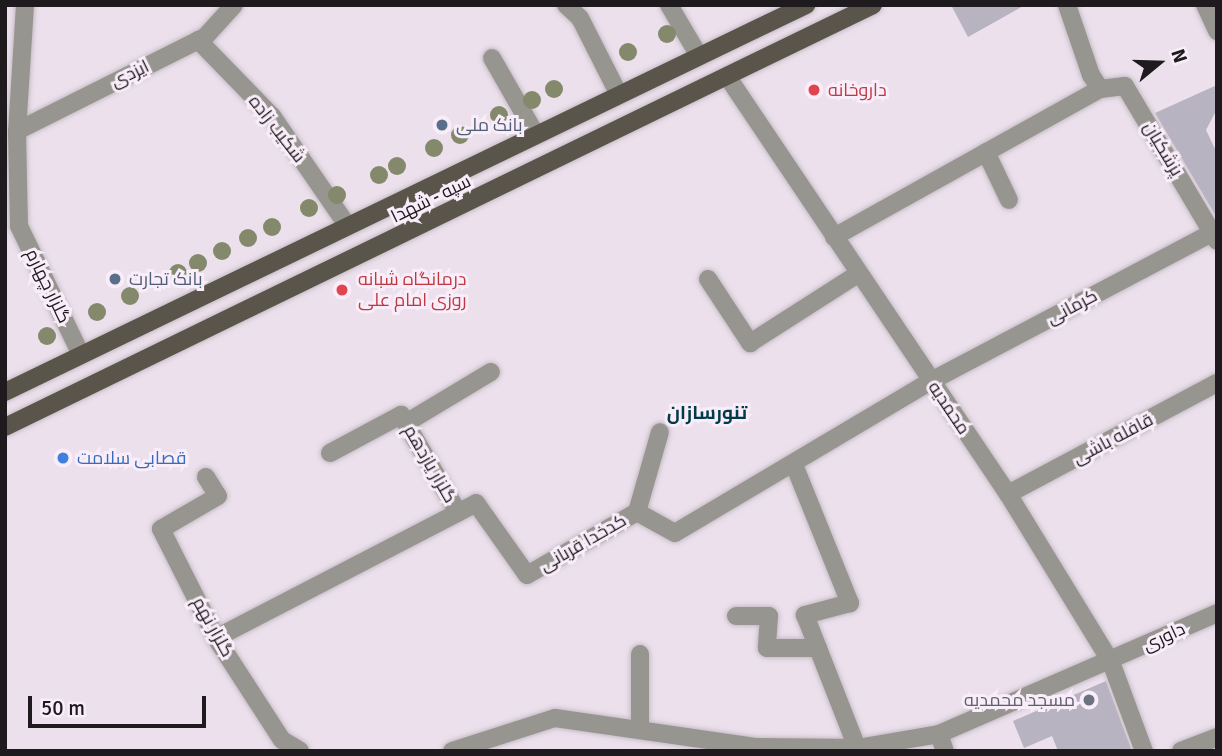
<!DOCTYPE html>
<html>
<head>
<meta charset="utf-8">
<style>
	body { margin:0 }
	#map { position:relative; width:1222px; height:756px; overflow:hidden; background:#ebe0eb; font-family:Signika,Cairo,sans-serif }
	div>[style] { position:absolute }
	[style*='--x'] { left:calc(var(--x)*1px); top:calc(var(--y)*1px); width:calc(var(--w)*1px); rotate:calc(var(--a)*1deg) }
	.building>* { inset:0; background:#b7b3c0 }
	.roads { filter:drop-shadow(0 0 2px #c6bcc6) drop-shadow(0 0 2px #c6bcc6) }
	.minor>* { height:18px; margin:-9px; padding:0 9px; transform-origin:9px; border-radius:9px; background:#97958f }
	.major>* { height:18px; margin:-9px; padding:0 9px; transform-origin:9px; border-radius:9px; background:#59554b }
	.trees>* { width:18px; height:18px; margin:-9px; border-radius:50%; background:#83896a }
	.dots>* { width:19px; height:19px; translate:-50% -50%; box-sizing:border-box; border:4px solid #f8edf8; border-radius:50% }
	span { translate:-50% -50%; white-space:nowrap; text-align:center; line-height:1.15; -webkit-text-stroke:6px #f8edf8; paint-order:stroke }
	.street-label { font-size:18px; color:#1e1a1e }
	.health-label { font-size:18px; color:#be3a42 }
	.left { translate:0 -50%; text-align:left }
	.service-label { font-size:18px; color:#4e5e75 }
	.shop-label { font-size:18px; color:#366cbe }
	.worship-label { font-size:18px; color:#5b616d }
	.right { translate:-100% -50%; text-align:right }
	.neighbourhood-label { font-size:19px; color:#003b48; font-weight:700 }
	.frame { position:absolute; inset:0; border:7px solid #1e1a1e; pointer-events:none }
	.north { position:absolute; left:1124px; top:28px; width:70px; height:70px; -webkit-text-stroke:5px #f8edf8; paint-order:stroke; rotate:71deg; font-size:19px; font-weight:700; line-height:28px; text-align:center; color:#1e1a1e }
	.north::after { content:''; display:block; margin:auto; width:24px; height:32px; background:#1e1a1e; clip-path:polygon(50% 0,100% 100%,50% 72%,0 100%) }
	.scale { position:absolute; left:28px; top:696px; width:178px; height:32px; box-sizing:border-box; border:4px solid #1e1a1e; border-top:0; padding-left:9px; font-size:21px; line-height:24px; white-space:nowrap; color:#1e1a1e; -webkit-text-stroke:5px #f8edf8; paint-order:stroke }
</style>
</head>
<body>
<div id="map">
	<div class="building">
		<i style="clip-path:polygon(951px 5px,1025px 5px,968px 37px)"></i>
		<i style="clip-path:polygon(1217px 85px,1217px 109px,1206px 130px,1217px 153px,1217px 218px,1155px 113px)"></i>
		<i style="clip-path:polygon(1106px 681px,1132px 751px,1058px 751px,1052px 736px,1024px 748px,1013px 721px)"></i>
	</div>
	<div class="roads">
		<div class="minor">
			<i style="--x:25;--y:5;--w:126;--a:93.6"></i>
			<i style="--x:17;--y:131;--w:95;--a:88.8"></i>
			<i style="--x:19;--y:226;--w:143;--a:64.3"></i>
			<i style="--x:566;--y:5;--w:19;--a:43"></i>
			<i style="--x:580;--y:18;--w:84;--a:63.1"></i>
			<i style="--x:669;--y:5;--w:59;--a:59.5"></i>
			<i style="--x:1067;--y:5;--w:74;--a:71.1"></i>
			<i style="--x:1091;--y:75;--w:17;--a:57"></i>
			<i style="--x:1100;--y:89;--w:25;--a:-7"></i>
			<i style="--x:1125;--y:86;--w:180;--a:59.3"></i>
			<i style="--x:1205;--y:5;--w:29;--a:65"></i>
			<i style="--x:198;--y:40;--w:106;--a:45.8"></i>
			<i style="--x:272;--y:116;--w:132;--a:55.5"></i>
			<i style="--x:492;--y:58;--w:86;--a:60.2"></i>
			<i style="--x:729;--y:79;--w:500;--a:56.09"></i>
			<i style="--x:1008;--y:494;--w:197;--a:58.5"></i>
			<i style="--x:1111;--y:662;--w:95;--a:69.7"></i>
			<i style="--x:17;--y:131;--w:210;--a:-26.6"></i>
			<i style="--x:205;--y:37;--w:43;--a:-47.8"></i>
			<i style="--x:986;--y:152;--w:53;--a:64.4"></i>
			<i style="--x:834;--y:237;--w:304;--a:-29.1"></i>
			<i style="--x:708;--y:279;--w:77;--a:56.7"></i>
			<i style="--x:750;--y:343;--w:128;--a:-32.6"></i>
			<i style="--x:406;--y:423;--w:99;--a:-31"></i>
			<i style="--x:330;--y:453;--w:81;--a:-28.2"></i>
			<i style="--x:401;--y:415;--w:113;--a:59.6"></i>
			<i style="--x:795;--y:467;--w:147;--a:68"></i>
			<i style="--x:850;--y:603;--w:47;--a:165.1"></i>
			<i style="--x:805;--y:615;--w:143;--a:68.6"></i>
			<i style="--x:206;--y:477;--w:22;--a:58"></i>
			<i style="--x:218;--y:496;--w:66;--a:149.9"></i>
			<i style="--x:161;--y:529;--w:122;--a:63.2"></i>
			<i style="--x:216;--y:638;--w:121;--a:57.1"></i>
			<i style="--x:282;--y:740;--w:21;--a:31"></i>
			<i style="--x:1008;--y:494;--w:237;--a:-28"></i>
			<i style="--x:637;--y:512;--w:83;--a:-74"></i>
			<i style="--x:736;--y:616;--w:33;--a:0"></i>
			<i style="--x:769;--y:616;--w:32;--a:94"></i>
			<i style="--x:767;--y:648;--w:51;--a:0"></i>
			<i style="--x:216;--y:638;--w:293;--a:-27.4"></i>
			<i style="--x:476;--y:503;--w:88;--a:54.7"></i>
			<i style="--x:527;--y:575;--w:127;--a:-29.8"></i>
			<i style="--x:637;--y:512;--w:43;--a:28.9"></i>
			<i style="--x:675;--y:533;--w:298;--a:-30.7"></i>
			<i style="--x:931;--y:381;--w:318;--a:-27.8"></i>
			<i style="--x:640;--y:654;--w:72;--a:90"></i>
			<i style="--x:939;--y:734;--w:18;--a:71"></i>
			<i style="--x:452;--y:751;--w:108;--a:-17.8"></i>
			<i style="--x:555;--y:718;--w:204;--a:8.2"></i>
			<i style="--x:757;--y:747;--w:100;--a:0.6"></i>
			<i style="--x:857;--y:748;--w:83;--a:-9.7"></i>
			<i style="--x:939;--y:734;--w:303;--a:-23.5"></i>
			<i style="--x:1181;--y:751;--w:39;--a:-21"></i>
		</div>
		<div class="major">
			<i style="--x:5;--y:392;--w:890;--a:-25.79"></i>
			<i style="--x:5;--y:427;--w:965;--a:-25.93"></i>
		</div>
	</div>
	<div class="trees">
		<i style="left:667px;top:34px"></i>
		<i style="left:628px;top:52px"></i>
		<i style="left:554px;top:89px"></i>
		<i style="left:532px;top:100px"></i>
		<i style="left:499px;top:115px"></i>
		<i style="left:460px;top:135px"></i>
		<i style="left:434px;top:148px"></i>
		<i style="left:397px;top:166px"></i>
		<i style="left:379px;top:175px"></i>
		<i style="left:337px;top:195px"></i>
		<i style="left:309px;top:208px"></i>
		<i style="left:272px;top:227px"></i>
		<i style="left:248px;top:238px"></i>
		<i style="left:222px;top:251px"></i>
		<i style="left:198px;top:263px"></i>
		<i style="left:178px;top:273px"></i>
		<i style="left:130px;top:296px"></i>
		<i style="left:97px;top:312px"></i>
		<i style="left:47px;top:336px"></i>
	</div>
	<div class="dots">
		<i style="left:814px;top:90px;background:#e0444e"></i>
		<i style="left:442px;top:125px;background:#5c6f8a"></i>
		<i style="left:115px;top:279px;background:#5c6f8a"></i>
		<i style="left:342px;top:290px;background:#e0444e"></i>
		<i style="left:63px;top:458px;background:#3f7fe0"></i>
		<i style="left:1089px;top:700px;background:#6b7280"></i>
	</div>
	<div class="street-label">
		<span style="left:130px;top:74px;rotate:-26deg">ایزدی</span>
		<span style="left:277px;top:129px;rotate:52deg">شکیب زاده</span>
		<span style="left:1163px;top:149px;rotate:59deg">پزشکیان</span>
		<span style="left:431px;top:199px;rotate:-26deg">سپه - شهدا</span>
		<span style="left:48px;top:286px;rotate:64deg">گلزار چهارم</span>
		<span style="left:1072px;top:307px;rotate:-28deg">کرمانی</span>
		<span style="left:949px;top:408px;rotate:56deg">محمدیه</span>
		<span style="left:1113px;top:439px;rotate:-28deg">قافله باشی</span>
		<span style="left:430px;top:464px;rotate:60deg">گلزار یازدهم</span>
		<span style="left:583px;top:543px;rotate:-30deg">کدخدا قربانی</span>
		<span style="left:213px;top:627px;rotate:61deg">گلزار نهم</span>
		<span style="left:1164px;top:637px;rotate:-25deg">داوری</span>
	</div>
	<div class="health-label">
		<span class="left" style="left:828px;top:90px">داروخانه</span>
		<span class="left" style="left:358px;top:290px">درمانگاه شبانه<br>روزی امام علی</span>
	</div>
	<div class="service-label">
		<span class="left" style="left:456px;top:125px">بانک ملی</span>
		<span class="left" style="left:129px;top:279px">بانک تجارت</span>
	</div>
	<div class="shop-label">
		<span class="left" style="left:77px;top:458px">قصابی سلامت</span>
	</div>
	<div class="worship-label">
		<span class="right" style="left:1075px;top:700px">مسجد محمدیه</span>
	</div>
	<div class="neighbourhood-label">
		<span style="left:707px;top:414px">تنورسازان</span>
	</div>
	<div class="frame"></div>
	<div class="north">N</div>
	<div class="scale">50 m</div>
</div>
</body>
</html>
